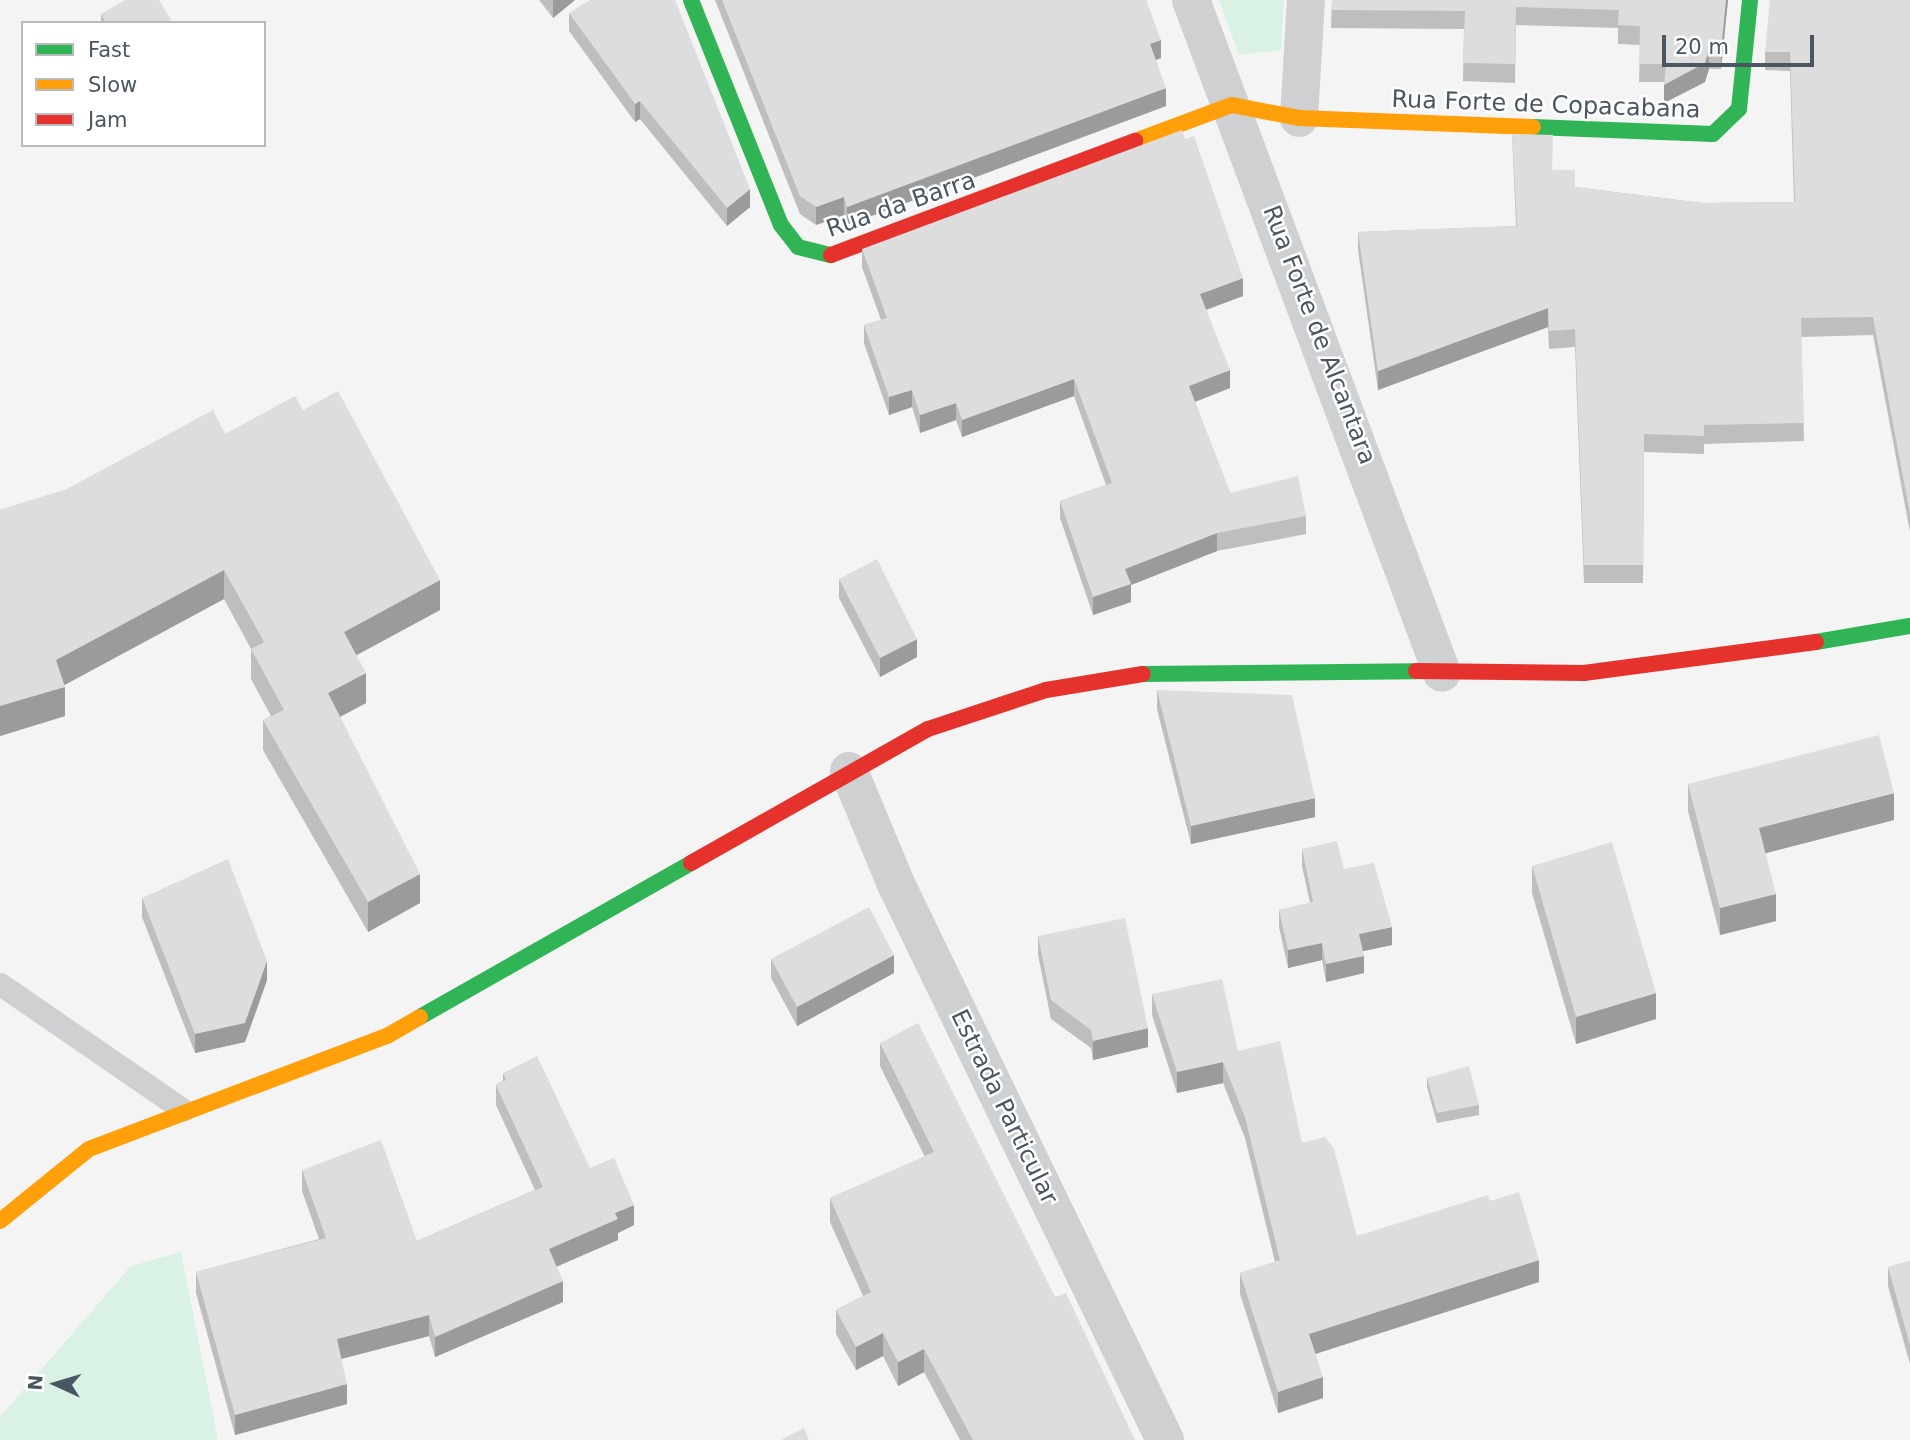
<!DOCTYPE html>
<html>
<head>
<meta charset="utf-8">
<style>
	body { margin:0 }
	#map { position:relative; width:1910px; height:1440px; overflow:hidden; background:#f4f4f4; font-family:"DejaVu Sans",sans-serif }
	div>[style] { position:absolute }
	[style*='--x'] { left:calc(var(--x)*1px); top:calc(var(--y)*1px); width:calc(var(--w)*1px); rotate:calc(var(--a)*1deg) }
	.green>* { inset:0; background:#d9f2e3 }
	.lane>* { height:23px; margin:-11.5px; padding:0 11.5px; transform-origin:11.5px; border-radius:11.5px; background:#ced0d2 }
	.street>* { height:38px; margin:-19px; padding:0 19px; transform-origin:19px; border-radius:19px; background:#ced0d2 }
	.fast>* { height:16px; margin:-8px; padding:0 8px; transform-origin:8px; border-radius:8px; background:#30b455 }
	.slow>* { height:16px; margin:-8px; padding:0 8px; transform-origin:8px; border-radius:8px; background:#ff9f0a }
	.jam>* { height:16px; margin:-8px; padding:0 8px; transform-origin:8px; border-radius:8px; background:#e5322d }
	.wall>* { inset:0; background:#bebebf }
	.shaded-wall>* { inset:0; background:#9b9b9b }
	.building>* { inset:0; background:#ddddde }
	span { translate:-50% -50%; white-space:nowrap; text-align:center; line-height:1.15; -webkit-text-stroke:5px #fff; paint-order:stroke }
	.street-label { font-size:24px; color:#4a5661 }
	.legend { position:absolute; left:21px; top:21px; width:245px; height:126px; box-sizing:border-box; background:#fff; border:2px solid #b7bbc0; margin:0; padding:9px 12px; list-style:none; font-size:21px; color:#4a5661 }
	.legend li { display:flex; align-items:center; gap:14px; height:35px }
	.legend b { width:35px; border:2px solid #b7bbc0 }
	.north { position:absolute; left:21px; top:1349px; width:70px; height:70px; -webkit-text-stroke:5px #fff; paint-order:stroke; rotate:274deg; font-size:19px; font-weight:700; line-height:28px; text-align:center; color:#4a5661 }
	.north::after { content:''; display:block; margin:auto; width:24px; height:32px; background:#4a5661; clip-path:polygon(50% 0,100% 100%,50% 72%,0 100%) }
	.scale { position:absolute; left:1662px; top:35px; width:152px; height:32px; box-sizing:border-box; border:4px solid #4a5661; border-top:0; padding-left:9px; font-size:21px; line-height:24px; white-space:nowrap; color:#4a5661; -webkit-text-stroke:5px #fff; paint-order:stroke }
</style>
</head>
<body>
<div id="map">
	<div class="green">
		<i style="clip-path:polygon(1219px 0,1284px 0,1281px 50px,1239px 55px)"></i>
		<i style="clip-path:polygon(181px 1252px,218px 1440px,0 1440px,0 1417px,131px 1266px)"></i>
	</div>
	<div class="lane">
		<i style="--x:0;--y:984;--w:222;--a:34.5"></i>
	</div>
	<div class="street">
		<i style="--x:1191;--y:0;--w:718;--a:69.55"></i>
		<i style="--x:1299;--y:118;--w:118;--a:-86.6"></i>
		<i style="--x:849;--y:771;--w:122;--a:67.4"></i>
		<i style="--x:896;--y:884;--w:618;--a:64.18"></i>
	</div>
	<div class="fast">
		<i style="--x:691;--y:0;--w:242;--a:68.2"></i>
		<i style="--x:781;--y:225;--w:28;--a:52"></i>
		<i style="--x:798;--y:247;--w:34;--a:14"></i>
		<i style="--x:1533;--y:127;--w:180;--a:2.2"></i>
		<i style="--x:1713;--y:134;--w:36;--a:-44"></i>
		<i style="--x:1739;--y:109;--w:110;--a:-84.2"></i>
		<i style="--x:1816;--y:642;--w:95;--a:-9.7"></i>
		<i style="--x:1143;--y:674;--w:273;--a:-0.6"></i>
		<i style="--x:420;--y:1017;--w:312;--a:-29.6"></i>
	</div>
	<div class="slow">
		<i style="--x:1135;--y:141;--w:103;--a:-20.4"></i>
		<i style="--x:1232;--y:105;--w:68;--a:11"></i>
		<i style="--x:1299;--y:118;--w:234;--a:2.2"></i>
		<i style="--x:0;--y:1221;--w:114;--a:-39"></i>
		<i style="--x:89;--y:1149;--w:319;--a:-20.8"></i>
		<i style="--x:387;--y:1036;--w:38;--a:-30"></i>
	</div>
	<div class="jam">
		<i style="--x:831;--y:255;--w:325;--a:-20.6"></i>
		<i style="--x:1416;--y:671;--w:168;--a:0.7"></i>
		<i style="--x:1584;--y:673;--w:234;--a:-7.6"></i>
		<i style="--x:691;--y:863;--w:272;--a:-29.5"></i>
		<i style="--x:928;--y:729;--w:124;--a:-18.3"></i>
		<i style="--x:1046;--y:690;--w:98;--a:-9.4"></i>
	</div>
	<div class="wall">
		<i style="clip-path:polygon(539px 0,575px 0,553px 18px)"></i>
		<i style="clip-path:polygon(715px 0,1146px 0,1161px 58px,1156px 60px,1166px 106px,847px 225px,844px 215px,816px 225px,800px 214px)"></i>
		<i style="clip-path:polygon(1332px 0,1728px 0,1721px 69px,1709px 69px,1705px 82px,1664px 103px,1664px 82px,1639px 82px,1640px 45px,1618px 44px,1618px 28px,1516px 25px,1515px 83px,1463px 81px,1464px 29px,1331px 28px)"></i>
		<i style="clip-path:polygon(1910px 0,1910px 532px,1873px 335px,1801px 337px,1804px 441px,1704px 444px,1704px 454px,1644px 452px,1643px 583px,1584px 583px,1575px 347px,1549px 349px,1548px 327px,1378px 390px,1358px 250px,1358px 232px,1516px 226px,1512px 134px,1553px 170px,1575px 187px,1702px 203px,1794px 202px,1790px 71px,1765px 70px,1765px 52px)"></i>
		<i style="clip-path:polygon(569px 13px,750px 207px,727px 226px,640px 119px,635px 122px,569px 31px)"></i>
		<i style="clip-path:polygon(101px 14px,173px 23px,101px 23px)"></i>
		<i style="clip-path:polygon(862px 249px,1243px 296px,1206px 310px,1230px 388px,1195px 402px,1230px 493px,1306px 516px,1306px 534px,1217px 551px,1131px 585px,1131px 602px,1093px 615px,1060px 518px,1060px 501px,1106px 485px,1074px 396px,962px 437px,956px 420px,920px 433px,912px 407px,889px 415px,864px 343px,864px 325px,881px 320px,862px 267px)"></i>
		<i style="clip-path:polygon(303px 410px,440px 610px,356px 655px,366px 703px,340px 717px,420px 903px,368px 932px,263px 750px,263px 720px,271px 716px,251px 679px,251px 649px,224px 599px,64px 685px,65px 716px,0 736px,0 510px,65px 490px,225px 434px)"></i>
		<i style="clip-path:polygon(839px 579px,917px 657px,880px 677px,839px 598px)"></i>
		<i style="clip-path:polygon(1157px 690px,1315px 817px,1191px 844px,1157px 709px)"></i>
		<i style="clip-path:polygon(1688px 784px,1894px 820px,1765px 853px,1776px 921px,1720px 935px,1688px 811px)"></i>
		<i style="clip-path:polygon(1302px 849px,1344px 869px,1392px 945px,1363px 951px,1364px 973px,1326px 982px,1322px 960px,1288px 968px,1279px 927px,1279px 910px,1310px 903px,1302px 866px)"></i>
		<i style="clip-path:polygon(1532px 866px,1656px 1019px,1576px 1044px,1532px 893px)"></i>
		<i style="clip-path:polygon(142px 898px,267px 980px,245px 1042px,195px 1053px,142px 917px)"></i>
		<i style="clip-path:polygon(1038px 936px,1148px 1047px,1093px 1060px,1091px 1048px,1051px 1019px,1038px 955px)"></i>
		<i style="clip-path:polygon(771px 959px,894px 973px,797px 1026px,771px 978px)"></i>
		<i style="clip-path:polygon(1152px 994px,1238px 1051px,1302px 1143px,1357px 1236px,1490px 1201px,1539px 1282px,1315px 1354px,1323px 1398px,1278px 1413px,1240px 1294px,1240px 1273px,1275px 1262px,1245px 1138px,1223px 1083px,1177px 1093px,1152px 1015px)"></i>
		<i style="clip-path:polygon(880px 1043px,1055px 1297px,1135px 1440px,960px 1440px,924px 1372px,898px 1386px,883px 1356px,856px 1370px,836px 1334px,836px 1310px,863px 1296px,830px 1222px,830px 1198px,925px 1157px,880px 1066px)"></i>
		<i style="clip-path:polygon(503px 1073px,590px 1168px,634px 1225px,618px 1233px,618px 1240px,556px 1266px,563px 1302px,435px 1357px,429px 1336px,341px 1359px,347px 1404px,235px 1435px,196px 1293px,196px 1272px,319px 1239px,302px 1191px,302px 1170px,417px 1241px,535px 1190px,496px 1105px,496px 1085px,503px 1081px)"></i>
		<i style="clip-path:polygon(1427px 1078px,1479px 1105px,1479px 1115px,1437px 1123px,1427px 1087px)"></i>
		<i style="clip-path:polygon(1910px 1261px,1910px 1364px,1888px 1286px,1888px 1267px)"></i>
	</div>
	<div class="shaded-wall">
		<i style="clip-path:polygon(555px 0,575px 0,553px 18px,553px 1px)"></i>
		<i style="clip-path:polygon(1726px 0,1728px 0,1721px 69px,1721px 50px)"></i>
		<i style="clip-path:polygon(1161px 40px,1161px 58px,1150px 62px,1150px 44px)"></i>
		<i style="clip-path:polygon(1709px 50px,1709px 69px,1705px 82px,1664px 103px,1664px 85px)"></i>
		<i style="clip-path:polygon(1166px 88px,1166px 106px,847px 225px,847px 207px)"></i>
		<i style="clip-path:polygon(640px 101px,640px 119px,635px 122px,635px 104px)"></i>
		<i style="clip-path:polygon(750px 189px,750px 207px,727px 226px,727px 208px)"></i>
		<i style="clip-path:polygon(844px 197px,844px 215px,816px 225px,816px 207px)"></i>
		<i style="clip-path:polygon(1243px 278px,1243px 296px,1200px 312px,1200px 294px)"></i>
		<i style="clip-path:polygon(1548px 308px,1548px 327px,1378px 390px,1378px 371px)"></i>
		<i style="clip-path:polygon(1230px 370px,1230px 388px,1189px 404px,1189px 386px)"></i>
		<i style="clip-path:polygon(1074px 379px,1074px 396px,962px 437px,962px 420px)"></i>
		<i style="clip-path:polygon(912px 390px,912px 407px,889px 415px,889px 397px)"></i>
		<i style="clip-path:polygon(956px 403px,956px 420px,920px 433px,920px 415px)"></i>
		<i style="clip-path:polygon(1217px 533px,1217px 551px,1131px 585px,1131px 602px,1093px 615px,1093px 597px,1125px 569px)"></i>
		<i style="clip-path:polygon(224px 570px,224px 599px,59px 688px,65px 687px,65px 716px,0 736px,0 706px,56px 660px)"></i>
		<i style="clip-path:polygon(440px 580px,440px 610px,344px 662px,344px 632px)"></i>
		<i style="clip-path:polygon(917px 639px,917px 657px,880px 677px,880px 658px)"></i>
		<i style="clip-path:polygon(366px 673px,366px 703px,328px 723px,328px 693px)"></i>
		<i style="clip-path:polygon(1894px 793px,1894px 820px,1759px 855px,1759px 828px)"></i>
		<i style="clip-path:polygon(1315px 798px,1315px 817px,1191px 844px,1191px 826px)"></i>
		<i style="clip-path:polygon(420px 874px,420px 903px,368px 932px,368px 902px)"></i>
		<i style="clip-path:polygon(1776px 894px,1776px 921px,1720px 935px,1720px 908px)"></i>
		<i style="clip-path:polygon(1392px 927px,1392px 945px,1359px 952px,1359px 934px)"></i>
		<i style="clip-path:polygon(1322px 943px,1322px 960px,1288px 968px,1288px 950px)"></i>
		<i style="clip-path:polygon(894px 955px,894px 973px,797px 1026px,797px 1007px)"></i>
		<i style="clip-path:polygon(1364px 956px,1364px 973px,1326px 982px,1326px 964px)"></i>
		<i style="clip-path:polygon(267px 961px,267px 980px,245px 1042px,195px 1053px,195px 1034px)"></i>
		<i style="clip-path:polygon(1656px 993px,1656px 1019px,1576px 1044px,1576px 1017px)"></i>
		<i style="clip-path:polygon(1148px 1028px,1148px 1047px,1093px 1060px,1093px 1041px)"></i>
		<i style="clip-path:polygon(1223px 1062px,1223px 1083px,1177px 1093px,1177px 1072px)"></i>
		<i style="clip-path:polygon(634px 1205px,634px 1225px,618px 1233px,618px 1240px,549px 1270px,549px 1249px,615px 1213px)"></i>
		<i style="clip-path:polygon(1539px 1260px,1539px 1282px,1309px 1356px,1309px 1334px)"></i>
		<i style="clip-path:polygon(563px 1281px,563px 1302px,435px 1357px,435px 1337px)"></i>
		<i style="clip-path:polygon(429px 1315px,429px 1336px,337px 1360px,337px 1339px)"></i>
		<i style="clip-path:polygon(883px 1333px,883px 1356px,856px 1370px,856px 1347px)"></i>
		<i style="clip-path:polygon(924px 1349px,924px 1372px,898px 1386px,898px 1362px)"></i>
		<i style="clip-path:polygon(1323px 1377px,1323px 1398px,1278px 1413px,1278px 1392px)"></i>
		<i style="clip-path:polygon(347px 1384px,347px 1404px,235px 1435px,235px 1415px)"></i>
	</div>
	<div class="building">
		<i style="clip-path:polygon(125px 0,159px 0,173px 23px,106px 23px,101px 14px)"></i>
		<i style="clip-path:polygon(590px 0,675px 0,750px 189px,727px 208px,640px 101px,635px 104px,569px 13px)"></i>
		<i style="clip-path:polygon(722px 0,1146px 0,1161px 40px,1150px 44px,1166px 88px,847px 207px,844px 197px,816px 207px,800px 196px)"></i>
		<i style="clip-path:polygon(1332px 0,1726px 0,1721px 50px,1709px 50px,1705px 63px,1664px 85px,1666px 64px,1639px 64px,1640px 26px,1618px 25px,1619px 10px,1516px 7px,1515px 64px,1463px 63px,1465px 11px,1331px 10px)"></i>
		<i style="clip-path:polygon(1770px 0,1910px 0,1910px 514px,1873px 317px,1801px 318px,1804px 423px,1704px 425px,1704px 436px,1644px 434px,1643px 565px,1584px 565px,1575px 329px,1549px 331px,1548px 308px,1378px 371px,1358px 232px,1517px 226px,1512px 134px,1553px 135px,1552px 170px,1575px 170px,1575px 187px,1702px 203px,1795px 202px,1790px 52px,1765px 52px)"></i>
		<i style="clip-path:polygon(1182px 130px,1185px 139px,1194px 136px,1243px 278px,1200px 294px,1230px 370px,1189px 386px,1230px 493px,1298px 476px,1306px 516px,1217px 533px,1125px 569px,1131px 584px,1093px 597px,1060px 501px,1112px 483px,1074px 379px,962px 420px,956px 403px,920px 415px,912px 390px,889px 397px,864px 325px,887px 318px,862px 249px)"></i>
		<i style="clip-path:polygon(338px 391px,440px 580px,344px 632px,366px 673px,328px 693px,420px 874px,368px 902px,263px 720px,284px 710px,251px 649px,264px 642px,224px 570px,56px 660px,65px 687px,0 706px,0 510px,65px 490px,213px 410px,225px 434px,295px 396px,303px 410px)"></i>
		<i style="clip-path:polygon(877px 559px,917px 639px,880px 658px,839px 579px)"></i>
		<i style="clip-path:polygon(1157px 690px,1292px 695px,1315px 798px,1191px 826px)"></i>
		<i style="clip-path:polygon(1879px 735px,1894px 793px,1759px 828px,1776px 894px,1720px 908px,1688px 784px)"></i>
		<i style="clip-path:polygon(1337px 841px,1344px 869px,1374px 863px,1392px 927px,1359px 934px,1364px 956px,1326px 964px,1322px 943px,1288px 950px,1279px 910px,1313px 902px,1302px 849px)"></i>
		<i style="clip-path:polygon(1612px 842px,1656px 993px,1576px 1017px,1532px 866px)"></i>
		<i style="clip-path:polygon(228px 859px,267px 961px,245px 1023px,195px 1034px,142px 898px)"></i>
		<i style="clip-path:polygon(869px 907px,894px 955px,797px 1007px,771px 959px)"></i>
		<i style="clip-path:polygon(1125px 918px,1148px 1028px,1093px 1041px,1091px 1030px,1051px 1000px,1038px 936px)"></i>
		<i style="clip-path:polygon(1222px 979px,1238px 1051px,1280px 1041px,1302px 1143px,1325px 1137px,1334px 1149px,1357px 1236px,1488px 1195px,1490px 1201px,1519px 1192px,1539px 1260px,1309px 1334px,1323px 1377px,1278px 1392px,1240px 1273px,1280px 1260px,1245px 1117px,1223px 1062px,1177px 1072px,1152px 994px)"></i>
		<i style="clip-path:polygon(918px 1023px,1055px 1297px,1066px 1293px,1135px 1440px,973px 1440px,924px 1349px,898px 1362px,883px 1333px,856px 1347px,836px 1310px,871px 1292px,830px 1198px,934px 1152px,880px 1043px)"></i>
		<i style="clip-path:polygon(537px 1056px,590px 1168px,614px 1158px,634px 1205px,615px 1213px,618px 1219px,549px 1249px,563px 1281px,435px 1337px,429px 1315px,337px 1339px,347px 1384px,235px 1415px,196px 1272px,326px 1238px,302px 1170px,381px 1140px,417px 1241px,543px 1187px,496px 1085px,506px 1080px,503px 1073px)"></i>
		<i style="clip-path:polygon(1469px 1066px,1479px 1105px,1437px 1113px,1427px 1078px)"></i>
		<i style="clip-path:polygon(1910px 1261px,1910px 1345px,1888px 1267px)"></i>
		<i style="clip-path:polygon(804px 1428px,809px 1440px,781px 1440px)"></i>
	</div>
	<div class="street-label">
		<span style="left:1546px;top:105px;rotate:2deg">Rua Forte de Copacabana</span>
		<span style="left:901px;top:205px;rotate:-19deg">Rua da Barra</span>
		<span style="left:1319px;top:335px;rotate:69deg">Rua Forte de Alcantara</span>
		<span style="left:1004px;top:1107px;rotate:64deg">Estrada Particular</span>
	</div>
	<ul class="legend">
	<li><b style="height:9px;background:#30b455"></b>Fast</li>
	<li><b style="height:9px;background:#ff9f0a"></b>Slow</li>
	<li><b style="height:9px;background:#e5322d"></b>Jam</li>
	</ul>
	<div class="north">N</div>
	<div class="scale">20 m</div>
</div>
</body>
</html>
